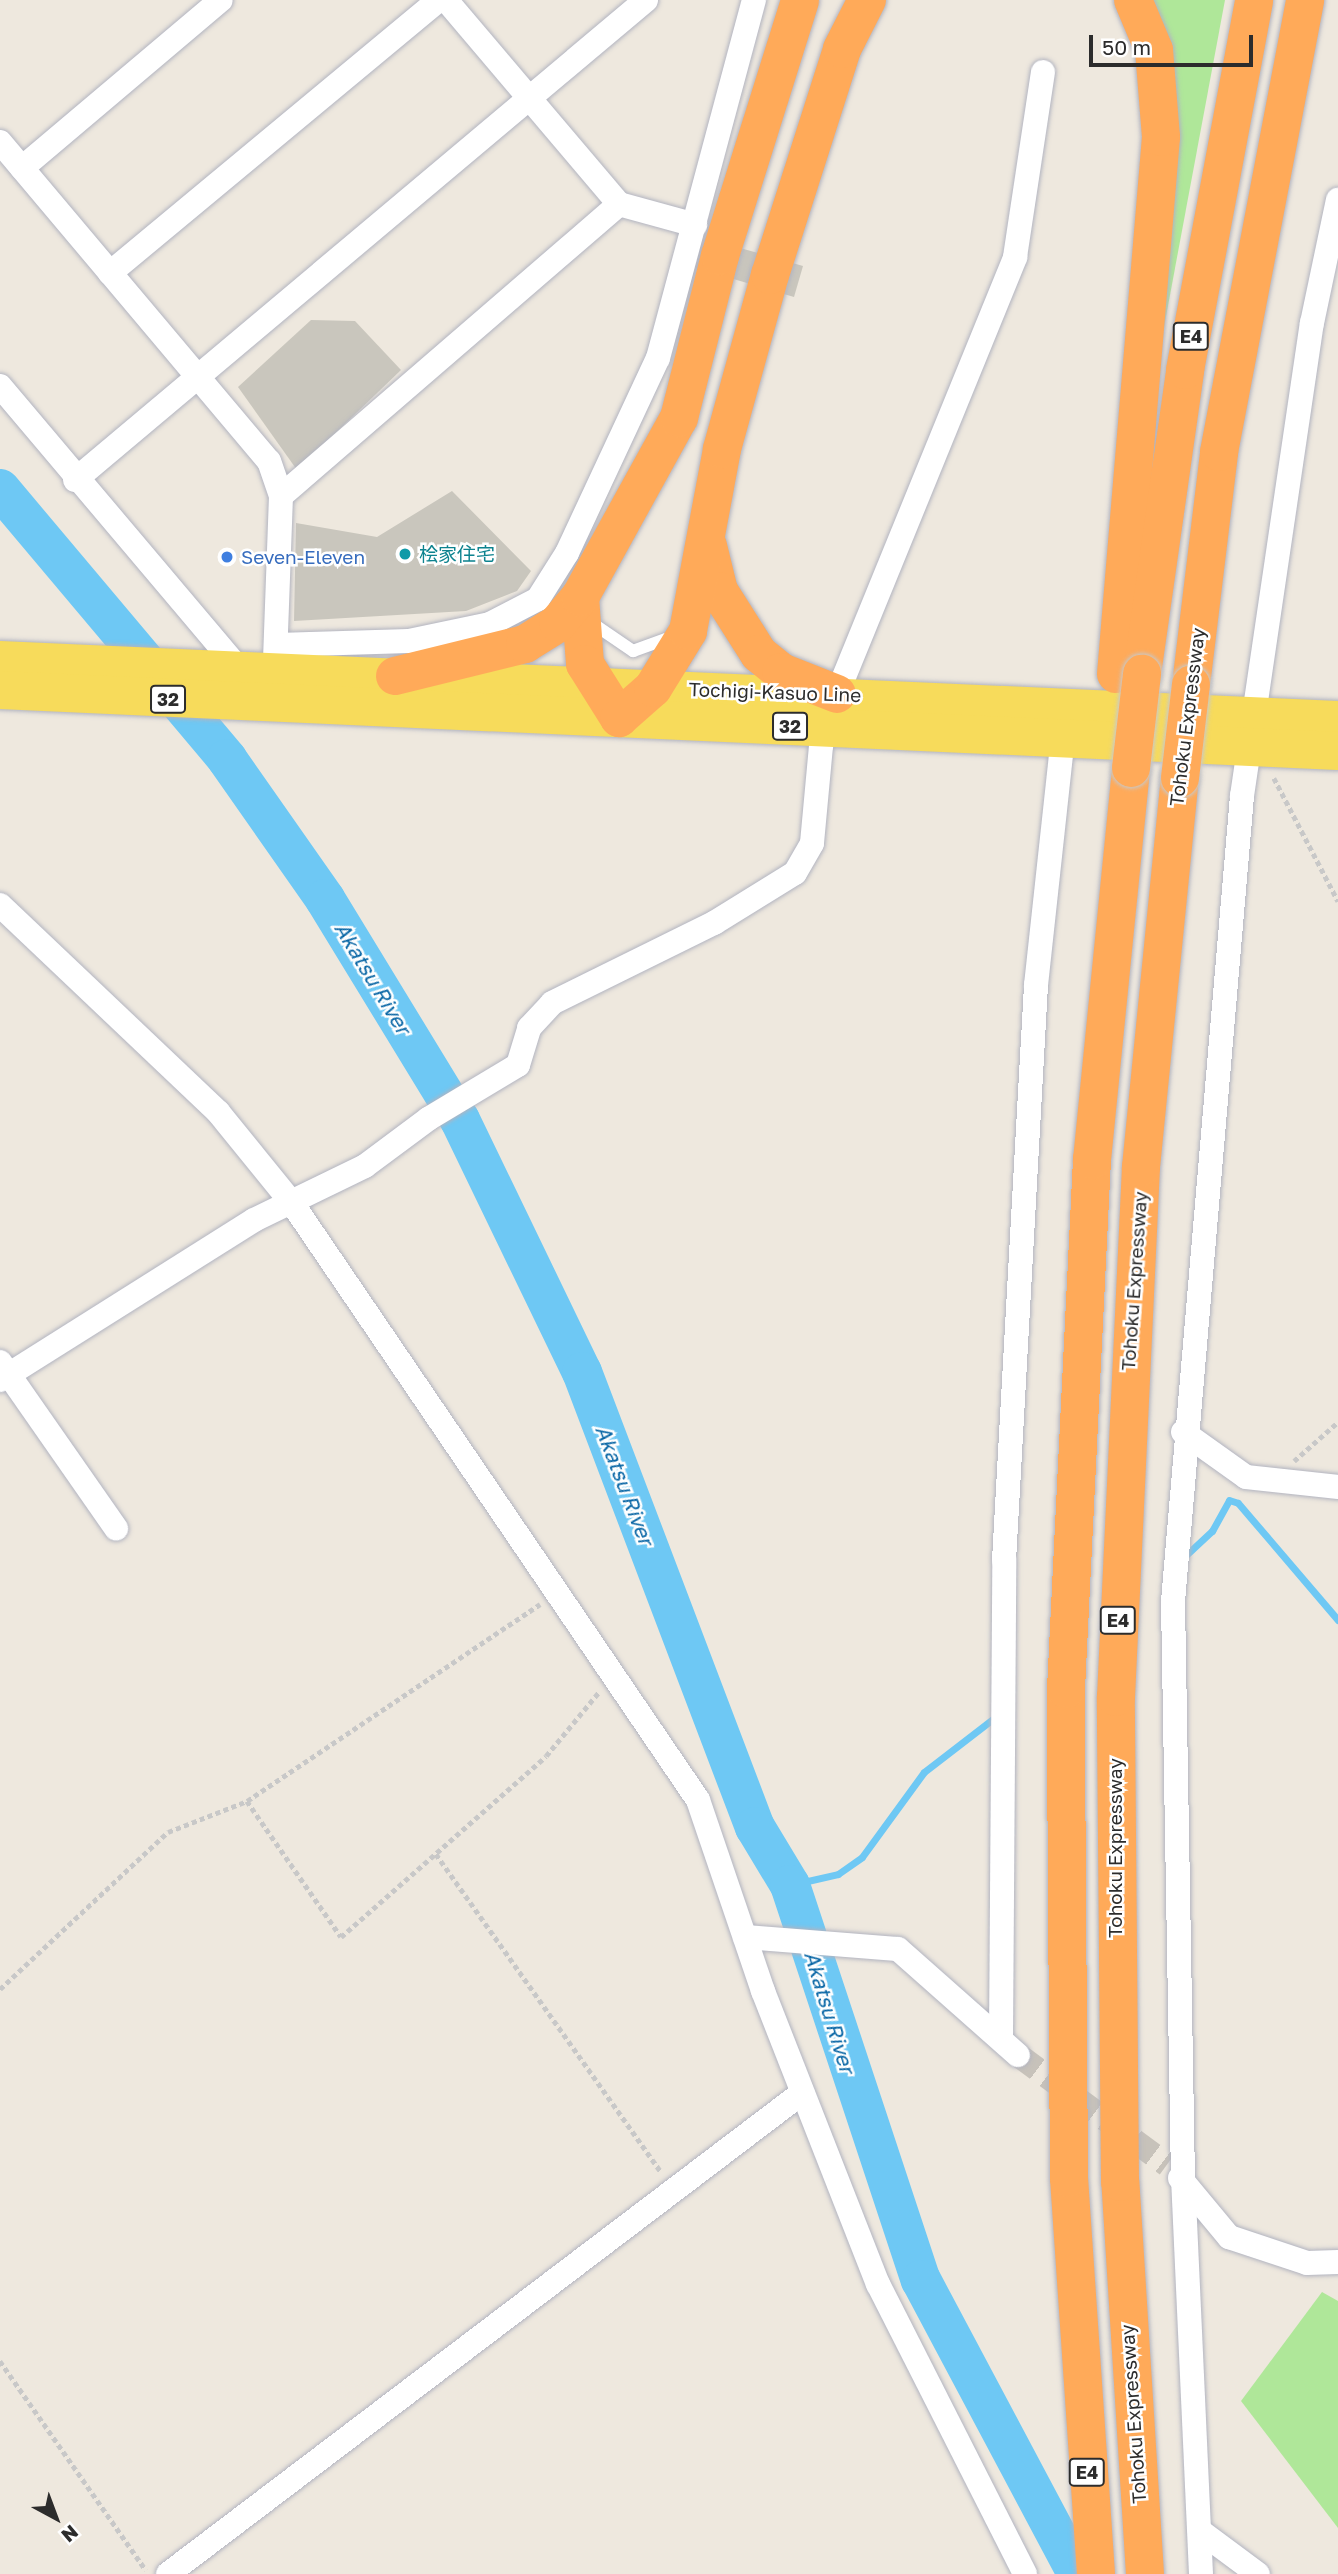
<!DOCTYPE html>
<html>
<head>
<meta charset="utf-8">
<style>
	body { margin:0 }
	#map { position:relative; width:1338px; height:2574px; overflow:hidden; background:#eee8de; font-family:"Golos Text","Noto Sans JP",sans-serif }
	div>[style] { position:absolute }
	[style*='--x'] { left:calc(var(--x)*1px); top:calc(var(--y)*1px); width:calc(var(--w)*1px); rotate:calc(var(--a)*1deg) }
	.green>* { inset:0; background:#afe799 }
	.stream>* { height:7px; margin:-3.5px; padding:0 3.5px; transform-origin:3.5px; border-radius:3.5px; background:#6ec8f4 }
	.river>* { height:40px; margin:-20px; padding:0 20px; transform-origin:20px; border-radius:20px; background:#6ec8f4 }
	.building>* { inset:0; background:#c9c6bd }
	.minor-tunnel>* { height:24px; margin-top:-12px; transform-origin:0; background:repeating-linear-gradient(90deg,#c7c2ba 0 24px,transparent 0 36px) }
	.path>* { height:4.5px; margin-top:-2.25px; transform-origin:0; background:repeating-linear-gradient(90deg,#c8c8c8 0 5px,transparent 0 8.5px) }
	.roads { filter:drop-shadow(0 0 2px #b2b4c0) drop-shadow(0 0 2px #b2b4c0) }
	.service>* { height:12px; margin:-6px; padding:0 6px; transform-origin:6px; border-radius:6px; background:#fff }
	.minor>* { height:24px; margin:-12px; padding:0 12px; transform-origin:12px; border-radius:12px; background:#fff }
	.primary>* { height:38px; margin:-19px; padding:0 19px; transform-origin:19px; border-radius:19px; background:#f7db5b }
	.motorway>* { height:38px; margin:-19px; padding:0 19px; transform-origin:19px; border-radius:19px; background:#ffaa59 }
	.bridges { filter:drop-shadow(0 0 2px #c8c8c8) drop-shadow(0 0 2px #c8c8c8) }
	.motorway-bridge>* { height:38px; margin:-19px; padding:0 19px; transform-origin:19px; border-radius:19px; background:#ffaa59 }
	.dots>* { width:19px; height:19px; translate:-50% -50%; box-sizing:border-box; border:4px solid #fff; border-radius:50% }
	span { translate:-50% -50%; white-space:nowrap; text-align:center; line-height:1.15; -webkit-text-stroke:5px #fff; paint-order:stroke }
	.shield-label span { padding:2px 5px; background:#fff; border:2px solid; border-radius:5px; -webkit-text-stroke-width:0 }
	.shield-label { font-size:18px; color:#2c2c2c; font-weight:700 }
	.culture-label { font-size:19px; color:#0d838f }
	.left { translate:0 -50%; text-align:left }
	.shop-label { font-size:19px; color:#366cbe }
	.street-label { font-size:19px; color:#2c2c2c }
	.water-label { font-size:21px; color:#0866a5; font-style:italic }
	.north { position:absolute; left:21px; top:2483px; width:70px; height:70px; -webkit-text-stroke:5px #fff; paint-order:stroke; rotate:139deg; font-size:19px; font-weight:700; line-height:28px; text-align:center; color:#2c2c2c }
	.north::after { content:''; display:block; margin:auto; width:24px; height:32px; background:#2c2c2c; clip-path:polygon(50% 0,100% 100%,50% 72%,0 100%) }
	.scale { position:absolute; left:1089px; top:35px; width:164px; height:32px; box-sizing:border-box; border:4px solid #2c2c2c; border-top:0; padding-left:9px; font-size:21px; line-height:24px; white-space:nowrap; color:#2c2c2c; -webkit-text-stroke:5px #fff; paint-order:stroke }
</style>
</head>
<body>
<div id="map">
	<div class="green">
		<i style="clip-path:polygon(1147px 0,1225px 0,1159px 354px)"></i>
		<i style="clip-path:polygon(1322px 2292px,1338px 2301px,1338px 2528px,1241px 2401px)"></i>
	</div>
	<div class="stream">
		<i style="--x:1185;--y:1556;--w:37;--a:-43"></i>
		<i style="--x:1212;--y:1531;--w:35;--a:-61"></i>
		<i style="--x:1229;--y:1500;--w:9;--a:18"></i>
		<i style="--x:1238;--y:1503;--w:154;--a:49.5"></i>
		<i style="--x:790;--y:1885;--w:49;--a:-12.9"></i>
		<i style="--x:838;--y:1874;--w:29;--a:-35"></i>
		<i style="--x:862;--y:1857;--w:105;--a:-53.9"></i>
		<i style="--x:924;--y:1772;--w:88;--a:-37.6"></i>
	</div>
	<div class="river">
		<i style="--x:0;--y:489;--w:353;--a:49.9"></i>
		<i style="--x:227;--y:759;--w:171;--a:55"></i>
		<i style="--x:325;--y:899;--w:259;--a:58.6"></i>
		<i style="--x:460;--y:1120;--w:280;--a:64.2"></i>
		<i style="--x:582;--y:1372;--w:487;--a:69.2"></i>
		<i style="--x:755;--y:1827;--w:68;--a:58.9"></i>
		<i style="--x:790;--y:1885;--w:416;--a:71.7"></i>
		<i style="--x:921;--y:2280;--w:333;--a:62"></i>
	</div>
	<div class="building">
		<i style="clip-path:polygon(705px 238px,803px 266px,794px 297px,696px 268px)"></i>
		<i style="clip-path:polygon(311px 320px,355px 321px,401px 370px,297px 470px,238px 387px)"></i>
		<i style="clip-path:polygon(452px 491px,531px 571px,517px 591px,466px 611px,294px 621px,296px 523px,377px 537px)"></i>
	</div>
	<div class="minor-tunnel">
		<i style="--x:1018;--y:2055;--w:185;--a:36.4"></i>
	</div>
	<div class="path">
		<i style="--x:1274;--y:778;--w:139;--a:62.5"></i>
		<i style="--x:1294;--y:1461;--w:59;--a:-41.6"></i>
		<i style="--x:247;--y:1801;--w:353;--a:-33.9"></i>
		<i style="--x:436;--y:1854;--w:390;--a:54.7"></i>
		<i style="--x:0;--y:1989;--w:230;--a:-43.1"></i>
		<i style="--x:168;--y:1832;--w:85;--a:-21.4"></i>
		<i style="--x:247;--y:1801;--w:165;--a:55.3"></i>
		<i style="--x:341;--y:1937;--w:273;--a:-41.4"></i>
		<i style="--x:546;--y:1756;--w:83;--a:-50.4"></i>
		<i style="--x:0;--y:2361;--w:255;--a:55.1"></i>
	</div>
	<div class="roads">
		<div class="service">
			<i style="--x:592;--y:623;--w:50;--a:34.3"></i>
			<i style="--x:633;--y:651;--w:38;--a:-20"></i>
		</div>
		<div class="minor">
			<i style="--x:446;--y:0;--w:267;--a:49.7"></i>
			<i style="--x:619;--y:204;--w:79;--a:15.4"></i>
			<i style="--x:0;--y:142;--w:417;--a:49.9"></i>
			<i style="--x:269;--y:461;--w:37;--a:71"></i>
			<i style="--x:281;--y:496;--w:164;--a:92.1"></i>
			<i style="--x:22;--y:168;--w:260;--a:-40.2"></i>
			<i style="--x:110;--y:273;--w:428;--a:-39.7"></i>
			<i style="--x:0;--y:386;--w:372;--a:49.8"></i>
			<i style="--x:75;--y:480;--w:746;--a:-40.05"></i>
			<i style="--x:281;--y:496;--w:447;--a:-40.8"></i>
			<i style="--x:277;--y:645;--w:132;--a:-1.7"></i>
			<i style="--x:409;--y:641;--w:83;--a:-11.9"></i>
			<i style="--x:490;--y:624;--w:54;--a:-27.5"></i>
			<i style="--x:538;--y:599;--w:54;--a:-57.8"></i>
			<i style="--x:567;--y:553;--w:215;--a:-65"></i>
			<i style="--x:658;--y:358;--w:371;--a:-75"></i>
			<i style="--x:0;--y:905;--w:301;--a:43.5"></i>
			<i style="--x:218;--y:1112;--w:117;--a:50.9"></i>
			<i style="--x:292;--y:1203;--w:722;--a:55.78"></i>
			<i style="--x:698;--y:1800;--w:202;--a:71.2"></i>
			<i style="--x:763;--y:1991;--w:315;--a:68.6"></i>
			<i style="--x:878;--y:2284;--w:325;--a:63.1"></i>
			<i style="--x:0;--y:1362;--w:203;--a:55.1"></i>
			<i style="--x:0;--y:1380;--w:300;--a:-32.2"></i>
			<i style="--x:254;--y:1220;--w:123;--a:-25.9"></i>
			<i style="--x:365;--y:1166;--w:79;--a:-36.7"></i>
			<i style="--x:428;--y:1119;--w:105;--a:-31"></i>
			<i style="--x:518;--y:1065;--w:39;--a:-73"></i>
			<i style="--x:529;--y:1028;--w:34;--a:-47"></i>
			<i style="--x:552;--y:1003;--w:181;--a:-26.3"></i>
			<i style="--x:714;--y:923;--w:95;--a:-31.7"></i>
			<i style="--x:795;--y:873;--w:34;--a:-60"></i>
			<i style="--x:812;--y:843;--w:97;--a:-84.7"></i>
			<i style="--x:821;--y:746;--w:54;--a:-72.9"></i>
			<i style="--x:837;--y:694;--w:472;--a:-67.8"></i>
			<i style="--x:1015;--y:257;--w:187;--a:-81.4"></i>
			<i style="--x:1183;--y:1432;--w:77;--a:35.5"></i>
			<i style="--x:1246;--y:1477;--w:93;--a:6.2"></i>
			<i style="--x:745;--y:1937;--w:153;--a:4.5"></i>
			<i style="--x:898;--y:1949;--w:160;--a:41.5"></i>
			<i style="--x:1001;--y:2039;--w:478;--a:-89.6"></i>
			<i style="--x:1004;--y:1561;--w:577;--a:-86.82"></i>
			<i style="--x:1036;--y:985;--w:249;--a:-83.8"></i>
			<i style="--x:1180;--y:2178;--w:77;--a:50.3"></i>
			<i style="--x:1229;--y:2237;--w:82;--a:18.4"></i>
			<i style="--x:1307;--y:2263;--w:31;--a:-2"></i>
			<i style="--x:1200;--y:2531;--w:72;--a:36.6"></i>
			<i style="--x:168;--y:2574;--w:796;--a:-37.19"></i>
			<i style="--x:1201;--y:2574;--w:394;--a:-92.6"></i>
			<i style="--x:1183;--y:2180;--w:579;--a:-90.99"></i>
			<i style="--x:1173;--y:1601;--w:808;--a:-85.1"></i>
			<i style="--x:1242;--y:796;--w:478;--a:-81.6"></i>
			<i style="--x:1312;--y:323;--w:126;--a:-78.1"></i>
		</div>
		<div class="primary">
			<i style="--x:0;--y:660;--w:1339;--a:2.57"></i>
			<i style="--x:0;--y:690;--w:1339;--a:2.61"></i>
		</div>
		<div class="motorway">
			<i style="--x:708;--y:546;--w:46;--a:76.3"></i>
			<i style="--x:719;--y:591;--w:75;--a:57.6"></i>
			<i style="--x:759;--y:654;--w:28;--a:39"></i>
			<i style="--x:781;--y:672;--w:60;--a:21.4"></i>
			<i style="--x:580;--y:597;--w:67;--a:85.7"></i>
			<i style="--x:585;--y:664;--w:64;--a:57.8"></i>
			<i style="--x:619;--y:718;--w:45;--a:-41.4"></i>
			<i style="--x:653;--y:688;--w:67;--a:-58.4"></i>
			<i style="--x:688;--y:631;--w:185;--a:-79.4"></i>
			<i style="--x:722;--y:449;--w:180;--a:-74.6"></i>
			<i style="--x:770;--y:275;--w:237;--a:-72.3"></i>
			<i style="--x:842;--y:49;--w:55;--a:-63"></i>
			<i style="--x:1116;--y:674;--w:539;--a:-85.21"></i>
			<i style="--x:1161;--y:137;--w:87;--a:-94.6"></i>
			<i style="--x:1154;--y:50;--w:54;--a:-112.8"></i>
			<i style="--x:1142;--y:674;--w:307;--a:-81.9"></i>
			<i style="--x:1185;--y:370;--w:376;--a:-79.4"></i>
			<i style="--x:395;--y:676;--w:134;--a:-13.8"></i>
			<i style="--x:525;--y:644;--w:39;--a:-32"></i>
			<i style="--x:558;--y:623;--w:34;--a:-50"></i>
			<i style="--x:580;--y:597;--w:205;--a:-61.1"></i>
			<i style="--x:679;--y:418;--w:167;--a:-75.8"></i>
			<i style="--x:720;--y:256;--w:268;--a:-72.6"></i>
			<i style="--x:1191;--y:685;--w:235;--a:-83.1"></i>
			<i style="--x:1219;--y:452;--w:460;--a:-79.2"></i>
			<i style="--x:1096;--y:2574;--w:397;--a:-93.9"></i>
			<i style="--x:1069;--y:2178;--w:489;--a:-90.4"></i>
			<i style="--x:1066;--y:1689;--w:530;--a:-87.19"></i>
			<i style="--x:1092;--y:1160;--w:394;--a:-84.3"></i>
			<i style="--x:1145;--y:2574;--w:393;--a:-93.6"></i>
			<i style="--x:1120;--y:2182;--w:485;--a:-90.5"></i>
			<i style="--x:1116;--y:1697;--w:531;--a:-87.3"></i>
			<i style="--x:1141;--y:1167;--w:391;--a:-84.3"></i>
		</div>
	</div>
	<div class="bridges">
		<div class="motorway-bridge">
			<i style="--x:1131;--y:768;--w:95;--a:-83.3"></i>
			<i style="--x:1180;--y:778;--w:94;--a:-83.3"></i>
		</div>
	</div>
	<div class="dots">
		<i style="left:405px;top:554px;background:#0f9aa8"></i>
		<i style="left:227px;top:557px;background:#3f7fe0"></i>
	</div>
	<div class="shield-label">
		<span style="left:1191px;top:336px">E4</span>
		<span style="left:168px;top:699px">32</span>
		<span style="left:790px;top:726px">32</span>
		<span style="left:1118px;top:1620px">E4</span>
		<span style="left:1087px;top:2472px">E4</span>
	</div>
	<div class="culture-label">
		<span class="left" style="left:419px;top:554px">桧家住宅</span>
	</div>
	<div class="shop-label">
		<span class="left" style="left:241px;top:557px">Seven-Eleven</span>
	</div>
	<div class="street-label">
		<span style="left:775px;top:692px;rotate:2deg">Tochigi-Kasuo Line</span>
		<span style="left:1187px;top:717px;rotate:-83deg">Tohoku Expressway</span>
		<span style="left:1134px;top:1281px;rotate:-86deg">Tohoku Expressway</span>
		<span style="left:1115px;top:1848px;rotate:-90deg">Tohoku Expressway</span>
		<span style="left:1133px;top:2414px;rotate:-94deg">Tohoku Expressway</span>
	</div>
	<div class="water-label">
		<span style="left:373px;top:978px;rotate:59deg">Akatsu River</span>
		<span style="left:625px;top:1485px;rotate:69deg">Akatsu River</span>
		<span style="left:830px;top:2012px;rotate:73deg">Akatsu River</span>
	</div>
	<div class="north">N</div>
	<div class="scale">50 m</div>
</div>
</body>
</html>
